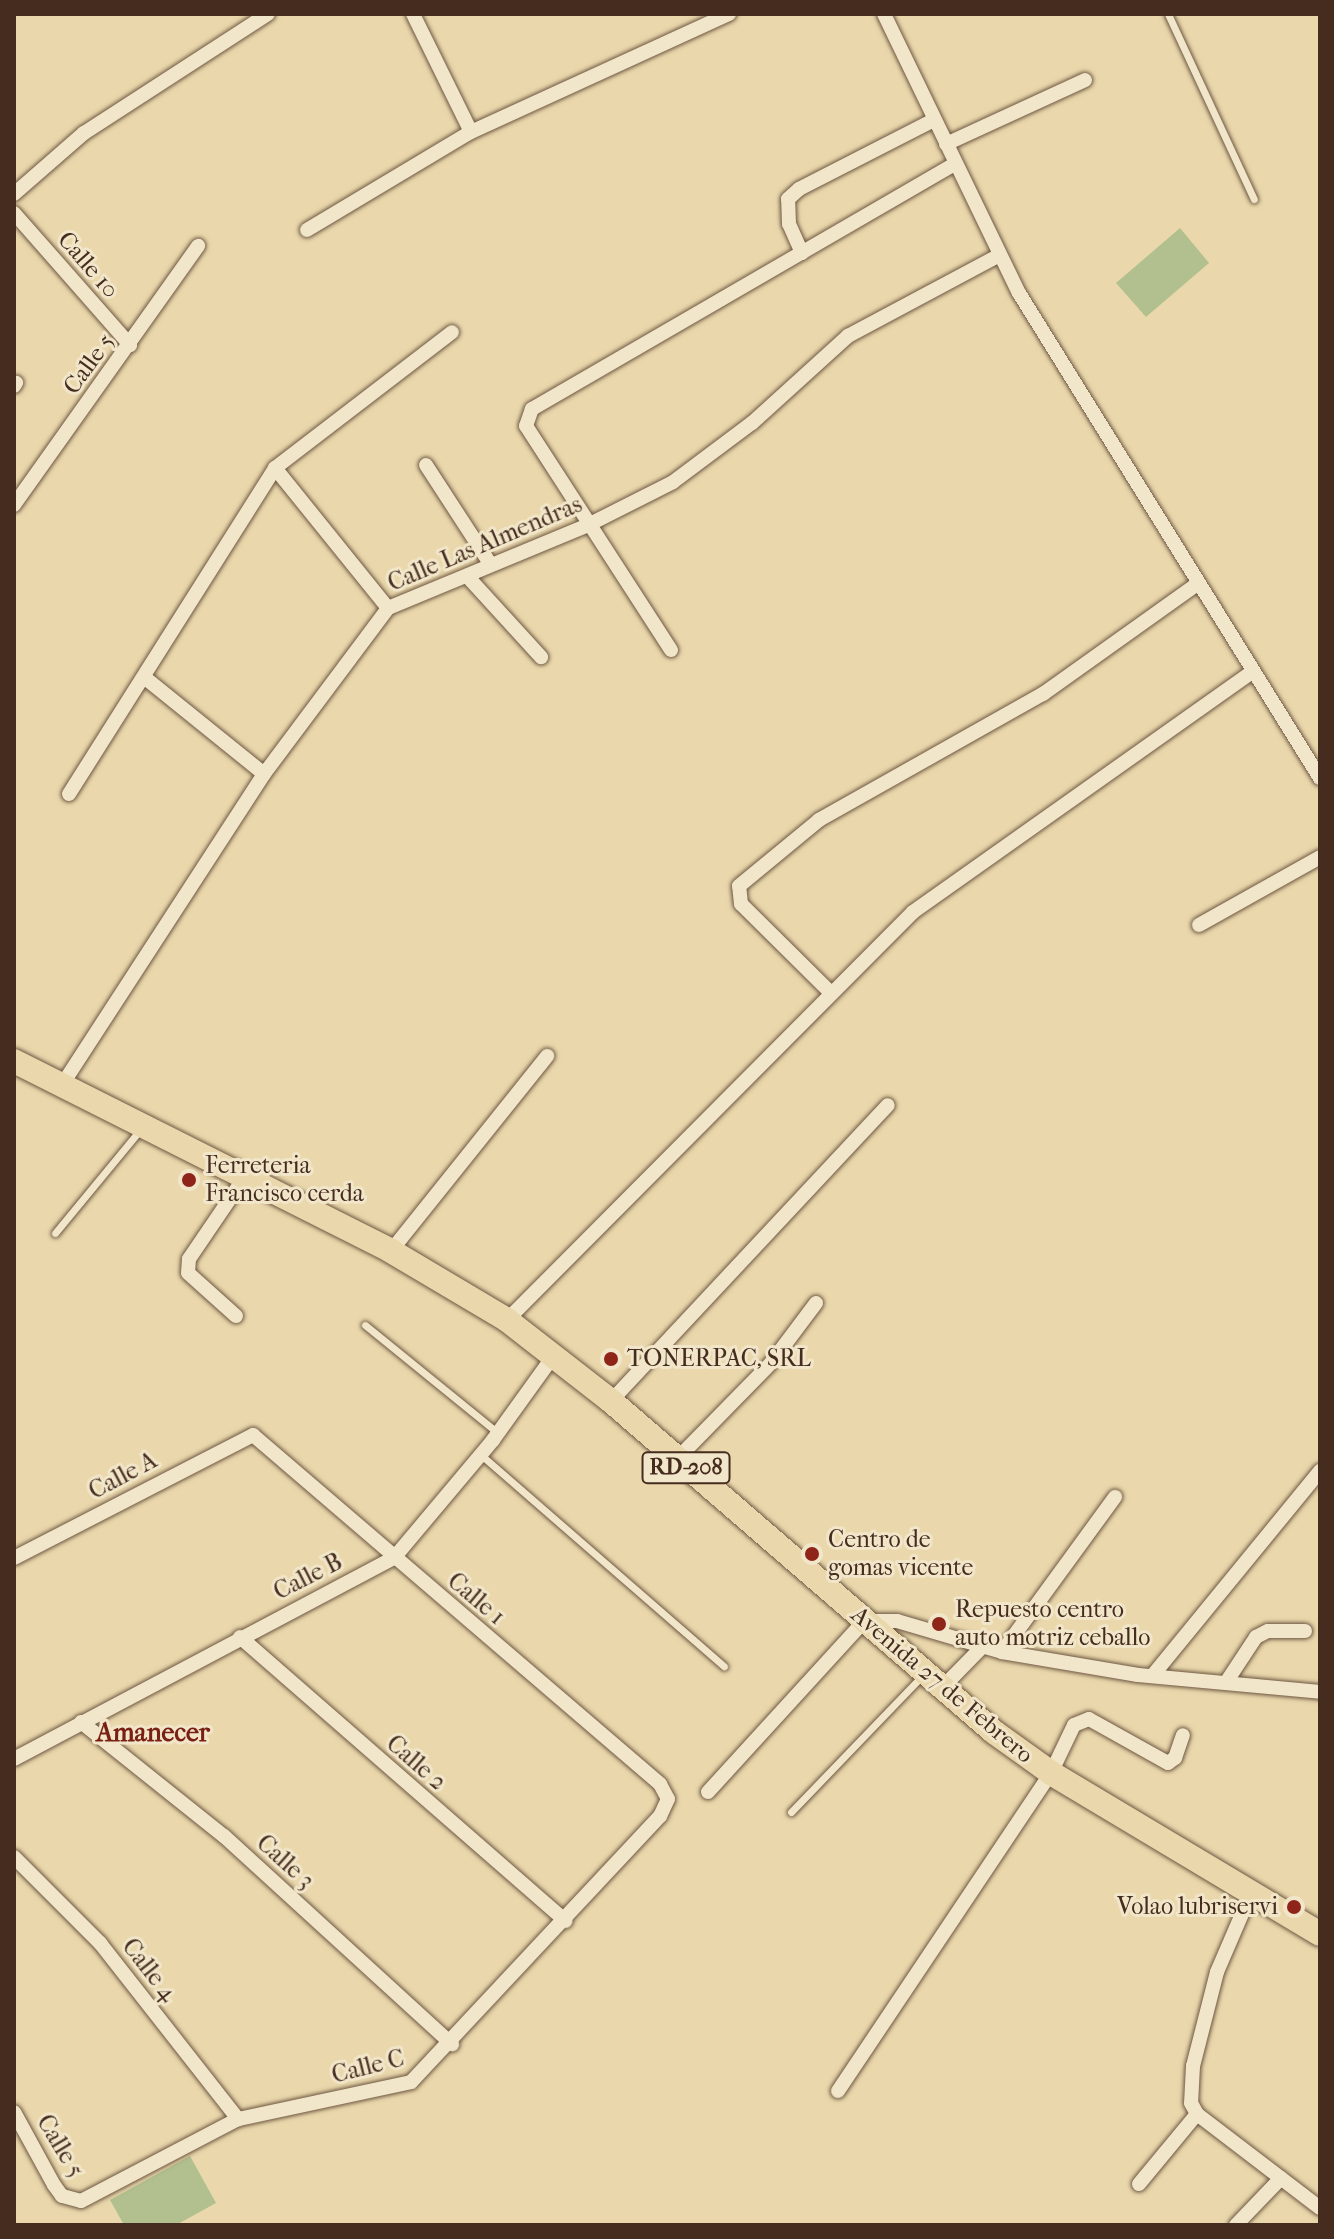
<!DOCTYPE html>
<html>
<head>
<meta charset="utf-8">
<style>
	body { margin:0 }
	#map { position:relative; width:1334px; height:2239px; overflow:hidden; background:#ead8ac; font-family:"IM FELL French Canon",serif }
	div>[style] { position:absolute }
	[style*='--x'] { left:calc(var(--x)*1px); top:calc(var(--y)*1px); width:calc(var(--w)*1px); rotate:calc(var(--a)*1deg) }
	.green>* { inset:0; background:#b1c08e }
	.roads { filter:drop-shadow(0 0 2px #6e5742) drop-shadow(0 0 2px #6e5742) }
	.lane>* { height:7px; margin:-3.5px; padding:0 3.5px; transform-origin:3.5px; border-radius:3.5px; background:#f1e6c9 }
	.street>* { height:14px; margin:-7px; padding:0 7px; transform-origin:7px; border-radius:7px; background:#f1e6c9 }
	.primary>* { height:24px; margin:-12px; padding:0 12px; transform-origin:12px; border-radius:12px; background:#ead8ac }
	.dots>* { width:22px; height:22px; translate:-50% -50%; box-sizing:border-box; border:4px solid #f1e6c9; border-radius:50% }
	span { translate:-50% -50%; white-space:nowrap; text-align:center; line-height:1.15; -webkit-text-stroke:6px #f1e6c9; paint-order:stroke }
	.shield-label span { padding:2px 6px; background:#f1e6c9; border:2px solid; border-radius:6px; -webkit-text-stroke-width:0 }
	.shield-label { font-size:22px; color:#452c1f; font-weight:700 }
	.street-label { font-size:24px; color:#452c1f }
	.poi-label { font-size:24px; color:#452c1f }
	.left { translate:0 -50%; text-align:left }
	.right { translate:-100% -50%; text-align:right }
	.neighbourhood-label { font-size:26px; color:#7a1f14; font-weight:700 }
	.frame { position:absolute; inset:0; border:16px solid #452c1f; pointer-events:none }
</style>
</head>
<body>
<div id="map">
	<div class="green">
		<i style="clip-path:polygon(1180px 228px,1209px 263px,1146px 317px,1116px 283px)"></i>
		<i style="clip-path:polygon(190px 2156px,216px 2203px,176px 2225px,124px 2225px,110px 2200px)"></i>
	</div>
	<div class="roads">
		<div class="lane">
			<i style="--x:1168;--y:14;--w:204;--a:65.1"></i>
			<i style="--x:55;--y:1233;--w:134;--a:-50.5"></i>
			<i style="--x:365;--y:1325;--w:171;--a:39.1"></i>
			<i style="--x:481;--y:1455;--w:322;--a:41"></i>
			<i style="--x:791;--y:1812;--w:190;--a:-46.1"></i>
		</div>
		<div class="street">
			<i style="--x:413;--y:14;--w:131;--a:63.8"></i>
			<i style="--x:884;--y:14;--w:310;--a:64.2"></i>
			<i style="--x:1019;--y:293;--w:571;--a:58.18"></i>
			<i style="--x:946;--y:144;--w:153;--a:-24.7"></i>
			<i style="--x:14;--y:194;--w:93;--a:-41.1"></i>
			<i style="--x:84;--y:133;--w:219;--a:-32.9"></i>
			<i style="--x:14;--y:213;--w:176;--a:48.7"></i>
			<i style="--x:307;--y:230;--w:191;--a:-30.9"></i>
			<i style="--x:471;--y:132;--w:284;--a:-24.6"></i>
			<i style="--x:802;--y:253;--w:32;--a:-114"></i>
			<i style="--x:789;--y:224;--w:25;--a:-92"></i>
			<i style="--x:788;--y:199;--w:15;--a:-42"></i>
			<i style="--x:799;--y:189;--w:152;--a:-27.1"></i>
			<i style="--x:14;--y:386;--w:4;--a:-56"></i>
			<i style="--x:426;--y:465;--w:119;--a:57"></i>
			<i style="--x:275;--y:468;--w:180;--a:51.1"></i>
			<i style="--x:14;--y:505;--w:318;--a:-54.6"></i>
			<i style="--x:467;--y:576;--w:110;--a:47.6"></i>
			<i style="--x:671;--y:650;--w:267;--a:-122.9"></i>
			<i style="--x:526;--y:426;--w:18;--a:-71"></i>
			<i style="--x:532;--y:409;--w:489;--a:-30.1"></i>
			<i style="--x:144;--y:677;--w:154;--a:38.9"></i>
			<i style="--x:69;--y:794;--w:386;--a:-57.7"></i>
			<i style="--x:275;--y:468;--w:223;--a:-37.5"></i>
			<i style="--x:1199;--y:925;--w:139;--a:-29.3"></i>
			<i style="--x:830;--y:992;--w:125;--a:-135.3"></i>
			<i style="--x:741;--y:904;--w:18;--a:-96"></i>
			<i style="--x:739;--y:886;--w:104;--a:-39.5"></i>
			<i style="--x:819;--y:820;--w:257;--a:-29.4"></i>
			<i style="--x:1043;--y:694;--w:188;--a:-35.5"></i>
			<i style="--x:62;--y:1085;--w:371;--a:-57"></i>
			<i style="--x:264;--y:774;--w:207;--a:-53.2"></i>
			<i style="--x:388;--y:608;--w:217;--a:-22.5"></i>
			<i style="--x:588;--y:525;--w:95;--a:-26.8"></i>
			<i style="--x:673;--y:482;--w:99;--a:-36.8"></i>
			<i style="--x:752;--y:423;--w:130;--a:-42.2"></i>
			<i style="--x:848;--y:336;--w:170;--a:-28.1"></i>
			<i style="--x:391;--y:1251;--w:250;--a:-51.3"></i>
			<i style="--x:236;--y:1316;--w:64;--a:-138.1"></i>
			<i style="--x:188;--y:1273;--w:14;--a:-86"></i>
			<i style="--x:189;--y:1259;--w:102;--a:-55.8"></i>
			<i style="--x:507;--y:1320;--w:576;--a:-45.14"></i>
			<i style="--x:913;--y:912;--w:414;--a:-35.3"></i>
			<i style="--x:611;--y:1401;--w:405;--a:-46.9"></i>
			<i style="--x:676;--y:1460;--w:136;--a:-45.6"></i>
			<i style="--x:771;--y:1363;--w:75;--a:-53.1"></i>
			<i style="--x:14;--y:1558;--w:269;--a:-27.2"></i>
			<i style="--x:253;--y:1435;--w:536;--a:40.61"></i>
			<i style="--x:660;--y:1784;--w:17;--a:62"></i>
			<i style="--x:668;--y:1799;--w:19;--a:115"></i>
			<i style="--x:660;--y:1816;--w:364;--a:133.1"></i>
			<i style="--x:411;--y:2082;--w:177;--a:167.9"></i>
			<i style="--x:238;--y:2119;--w:177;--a:152.4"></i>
			<i style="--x:81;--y:2201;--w:20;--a:-165"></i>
			<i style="--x:62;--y:2196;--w:14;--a:-126"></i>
			<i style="--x:54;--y:2185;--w:83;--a:-118.7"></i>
			<i style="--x:240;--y:1637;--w:432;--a:41.1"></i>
			<i style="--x:1002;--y:1652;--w:192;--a:-53.9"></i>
			<i style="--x:1153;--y:1675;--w:264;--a:-50.7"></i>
			<i style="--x:1227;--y:1681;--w:53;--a:-56.6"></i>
			<i style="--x:1256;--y:1637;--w:13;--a:-27"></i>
			<i style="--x:1268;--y:1631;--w:37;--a:0"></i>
			<i style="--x:941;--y:1689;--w:59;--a:-45.7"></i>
			<i style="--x:81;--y:1722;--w:183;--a:38.6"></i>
			<i style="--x:224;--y:1836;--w:309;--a:42.4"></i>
			<i style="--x:14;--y:1759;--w:430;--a:-27.9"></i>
			<i style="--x:394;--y:1558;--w:154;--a:-50"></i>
			<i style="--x:493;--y:1440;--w:105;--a:-54.3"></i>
			<i style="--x:708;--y:1792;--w:231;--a:-47.6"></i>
			<i style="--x:864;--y:1621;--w:33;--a:0"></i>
			<i style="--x:897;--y:1621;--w:109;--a:16.4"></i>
			<i style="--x:1002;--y:1652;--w:138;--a:9.6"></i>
			<i style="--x:1138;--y:1675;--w:183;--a:5.3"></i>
			<i style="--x:14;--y:1857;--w:122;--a:45"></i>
			<i style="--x:100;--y:1943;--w:224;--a:51.9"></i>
			<i style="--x:1251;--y:1893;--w:86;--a:113.3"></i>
			<i style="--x:1217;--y:1972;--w:97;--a:104.3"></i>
			<i style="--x:1193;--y:2066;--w:37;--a:93"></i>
			<i style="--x:1191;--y:2103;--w:13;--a:61"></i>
			<i style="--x:1197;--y:2114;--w:155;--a:37.4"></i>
			<i style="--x:838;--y:2091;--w:383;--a:-56.2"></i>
			<i style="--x:1051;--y:1773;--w:53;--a:-64.4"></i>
			<i style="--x:1074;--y:1725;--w:16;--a:-22"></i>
			<i style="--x:1089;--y:1719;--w:90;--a:29.1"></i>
			<i style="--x:1168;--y:1763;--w:9;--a:-36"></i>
			<i style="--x:1175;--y:1758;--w:24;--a:-71"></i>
			<i style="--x:1139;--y:2184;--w:91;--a:-50.4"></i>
			<i style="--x:1236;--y:2225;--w:65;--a:-46.2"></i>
		</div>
		<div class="primary">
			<i style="--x:14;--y:1061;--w:422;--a:26.7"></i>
			<i style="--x:391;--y:1251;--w:135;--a:30.7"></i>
			<i style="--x:507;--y:1320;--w:132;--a:37.9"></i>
			<i style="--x:611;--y:1401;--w:506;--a:40.83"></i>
			<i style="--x:994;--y:1732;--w:70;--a:35.7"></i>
			<i style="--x:1051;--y:1773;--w:313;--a:30.9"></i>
		</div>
	</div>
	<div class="dots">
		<i style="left:189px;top:1180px;background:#8f2418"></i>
		<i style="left:611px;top:1359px;background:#8f2418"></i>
		<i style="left:812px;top:1554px;background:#8f2418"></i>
		<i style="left:939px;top:1624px;background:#8f2418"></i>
		<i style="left:1294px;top:1907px;background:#8f2418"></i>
	</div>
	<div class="shield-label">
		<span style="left:686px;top:1468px">RD-208</span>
	</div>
	<div class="street-label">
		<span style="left:88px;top:265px;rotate:49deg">Calle 10</span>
		<span style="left:89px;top:364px;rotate:-54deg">Calle 5</span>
		<span style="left:485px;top:544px;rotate:-23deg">Calle Las Almendras</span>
		<span style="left:123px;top:1476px;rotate:-28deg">Calle A</span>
		<span style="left:308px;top:1577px;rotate:-27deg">Calle B</span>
		<span style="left:476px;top:1599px;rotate:40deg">Calle 1</span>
		<span style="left:942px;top:1685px;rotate:40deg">Avenida 27 de Febrero</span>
		<span style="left:416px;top:1763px;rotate:41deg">Calle 2</span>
		<span style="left:285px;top:1862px;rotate:42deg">Calle 3</span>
		<span style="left:149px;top:1970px;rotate:52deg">Calle 4</span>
		<span style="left:368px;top:2067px;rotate:-14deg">Calle C</span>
		<span style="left:60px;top:2146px;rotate:59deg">Calle 5</span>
	</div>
	<div class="poi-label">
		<span class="left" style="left:205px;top:1180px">Ferreteria<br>Francisco cerda</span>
		<span class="left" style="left:627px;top:1359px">TONERPAC, SRL</span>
		<span class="left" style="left:828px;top:1554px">Centro de<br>gomas vicente</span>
		<span class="left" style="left:955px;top:1624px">Repuesto centro<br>auto motriz ceballo</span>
		<span class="right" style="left:1278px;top:1907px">Volao lubriservi</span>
	</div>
	<div class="neighbourhood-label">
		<span style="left:153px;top:1733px">Amanecer</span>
	</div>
	<div class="frame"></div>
</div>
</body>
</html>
